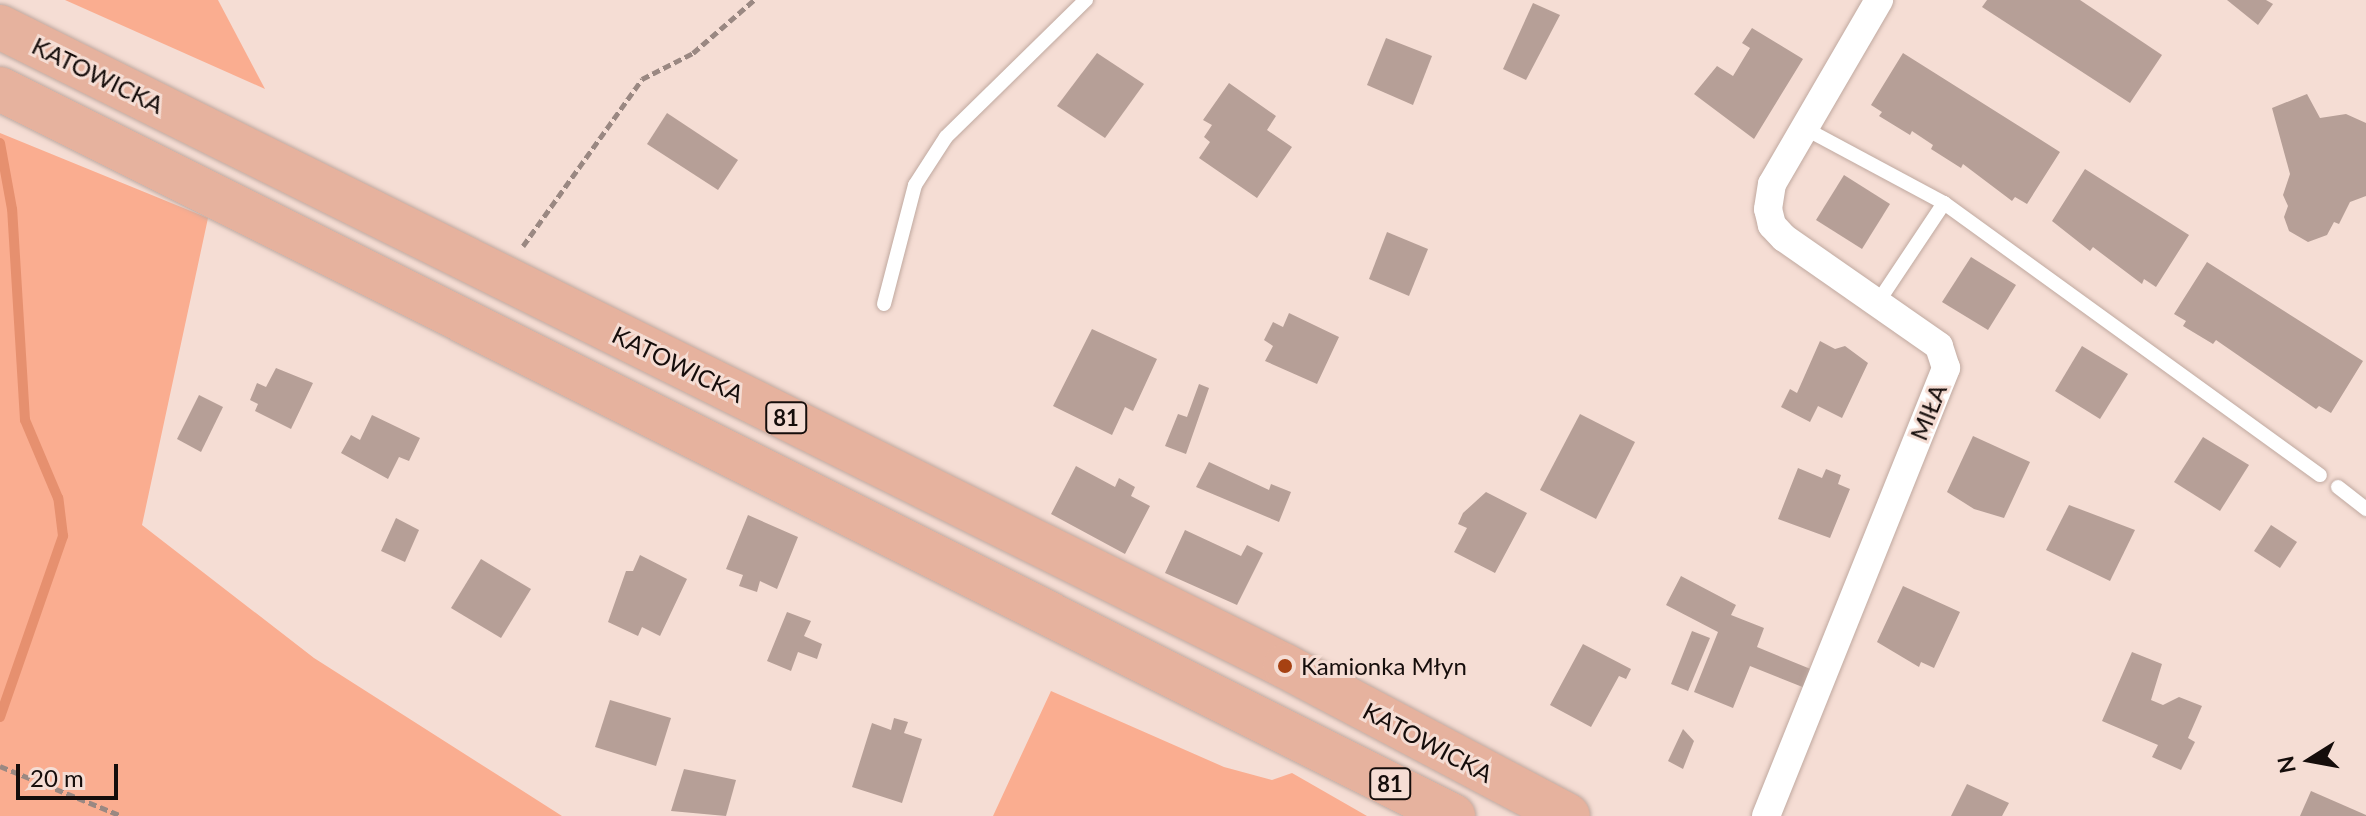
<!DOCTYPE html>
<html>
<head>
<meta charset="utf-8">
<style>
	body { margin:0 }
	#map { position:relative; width:2366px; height:816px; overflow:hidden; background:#f5ddd4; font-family:Lato,sans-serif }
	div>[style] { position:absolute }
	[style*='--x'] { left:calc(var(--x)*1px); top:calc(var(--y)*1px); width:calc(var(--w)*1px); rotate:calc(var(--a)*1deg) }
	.green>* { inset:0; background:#faad90 }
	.stream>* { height:10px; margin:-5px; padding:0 5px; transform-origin:5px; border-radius:5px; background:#e6906f }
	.building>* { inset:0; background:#b69f97 }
	.path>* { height:5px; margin-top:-2.5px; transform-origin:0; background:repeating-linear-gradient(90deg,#9a8882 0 8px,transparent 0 12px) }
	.roads { filter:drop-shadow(0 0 2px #c0a9a0) drop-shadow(0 0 2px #c0a9a0) }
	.lane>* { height:14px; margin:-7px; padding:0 7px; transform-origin:7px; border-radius:7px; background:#fff }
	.street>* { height:28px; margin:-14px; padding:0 14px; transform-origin:14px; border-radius:14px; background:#fff }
	.primary>* { height:44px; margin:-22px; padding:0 22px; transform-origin:22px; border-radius:22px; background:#e6b29e }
	.dots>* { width:22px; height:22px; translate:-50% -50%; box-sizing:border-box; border:4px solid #f5ddd4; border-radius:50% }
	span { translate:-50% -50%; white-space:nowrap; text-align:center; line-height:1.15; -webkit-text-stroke:6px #f5ddd4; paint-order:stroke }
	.shield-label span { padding:2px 6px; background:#f5ddd4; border:2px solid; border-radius:6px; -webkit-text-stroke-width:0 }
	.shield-label { font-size:22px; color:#150d0b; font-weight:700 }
	.street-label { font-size:24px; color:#150d0b }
	.poi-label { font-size:24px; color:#150d0b }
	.left { translate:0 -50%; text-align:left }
	.north { position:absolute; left:2270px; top:720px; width:80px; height:80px; -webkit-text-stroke:6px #f5ddd4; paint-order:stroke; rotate:259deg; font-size:22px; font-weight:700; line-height:32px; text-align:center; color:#150d0b }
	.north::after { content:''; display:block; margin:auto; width:28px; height:36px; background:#150d0b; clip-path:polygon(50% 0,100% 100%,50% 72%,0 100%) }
	.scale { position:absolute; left:16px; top:764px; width:102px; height:36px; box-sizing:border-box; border:4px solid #150d0b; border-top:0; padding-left:10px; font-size:24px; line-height:28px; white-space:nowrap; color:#150d0b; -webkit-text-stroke:6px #f5ddd4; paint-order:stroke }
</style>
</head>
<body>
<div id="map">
	<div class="green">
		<i style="clip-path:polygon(65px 0,218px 0,265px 89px)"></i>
		<i style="clip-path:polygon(0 133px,208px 218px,142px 525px,314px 658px,562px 816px,0 816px)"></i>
		<i style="clip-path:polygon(1051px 691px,1224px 767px,1272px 780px,1292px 773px,1367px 816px,993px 816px)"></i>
	</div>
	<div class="stream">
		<i style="--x:0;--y:717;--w:192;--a:-70.8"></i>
		<i style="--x:63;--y:536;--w:38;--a:-97"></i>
		<i style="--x:58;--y:498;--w:85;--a:-112.9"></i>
		<i style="--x:25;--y:420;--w:211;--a:-93.5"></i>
		<i style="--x:12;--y:209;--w:67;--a:-100.3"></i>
	</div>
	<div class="building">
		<i style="clip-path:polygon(1987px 0,2080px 0,2162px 55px,2130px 103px,1982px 7px)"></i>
		<i style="clip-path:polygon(2227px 0,2266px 0,2273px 4px,2258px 25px)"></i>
		<i style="clip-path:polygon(1533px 3px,1560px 15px,1526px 80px,1503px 69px)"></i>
		<i style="clip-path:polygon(1752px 28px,1803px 59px,1754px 139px,1694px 94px,1717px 66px,1733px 76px,1750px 48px,1742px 43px)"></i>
		<i style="clip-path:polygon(1386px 38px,1432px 56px,1413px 105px,1367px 85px)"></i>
		<i style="clip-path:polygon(1097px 53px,1144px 84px,1105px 138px,1057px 106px)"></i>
		<i style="clip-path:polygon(1903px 53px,2060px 152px,2027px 204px,2015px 197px,2012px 201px,1963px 164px,1961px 168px,1931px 149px,1933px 145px,1912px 131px,1910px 135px,1879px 116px,1882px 112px,1871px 105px)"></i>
		<i style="clip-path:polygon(1229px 83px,1276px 116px,1267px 130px,1292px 147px,1257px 198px,1199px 158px,1210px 142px,1204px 137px,1212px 125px,1203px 120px)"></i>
		<i style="clip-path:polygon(2307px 94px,2320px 118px,2346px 114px,2366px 123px,2366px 196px,2350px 202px,2339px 224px,2334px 222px,2327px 235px,2308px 242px,2289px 231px,2284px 217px,2288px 206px,2283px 195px,2290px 174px,2272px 108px)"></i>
		<i style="clip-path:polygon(667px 113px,738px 160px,718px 190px,647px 144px)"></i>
		<i style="clip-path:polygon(2085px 169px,2189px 235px,2156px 287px,2144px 279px,2142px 284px,2093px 247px,2090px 251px,2052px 221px)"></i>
		<i style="clip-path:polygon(1844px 175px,1890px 204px,1862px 249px,1816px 220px)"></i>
		<i style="clip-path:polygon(1387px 232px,1428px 249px,1409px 296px,1369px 279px)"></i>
		<i style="clip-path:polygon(1971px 257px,2016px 285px,1988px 330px,1942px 302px)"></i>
		<i style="clip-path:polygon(2207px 262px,2363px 361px,2331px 413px,2319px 406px,2316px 409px,2216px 340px,2213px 344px,2183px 326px,2186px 321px,2174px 314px)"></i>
		<i style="clip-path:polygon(1289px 313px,1339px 337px,1317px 384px,1265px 361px,1273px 346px,1264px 340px,1273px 322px,1283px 327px)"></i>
		<i style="clip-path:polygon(1092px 329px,1157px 359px,1133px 411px,1125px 407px,1112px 435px,1053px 406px)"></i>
		<i style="clip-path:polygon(1820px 341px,1835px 349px,1845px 346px,1868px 363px,1842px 418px,1818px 406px,1810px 422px,1781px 407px,1790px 389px,1797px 393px)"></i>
		<i style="clip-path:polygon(2082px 346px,2128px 374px,2100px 419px,2055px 391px)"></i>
		<i style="clip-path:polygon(276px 368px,313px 383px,291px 429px,255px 411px,258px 404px,250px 400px,257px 383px,266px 387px)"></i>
		<i style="clip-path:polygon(1199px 384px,1209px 388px,1186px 454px,1165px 446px,1178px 414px,1187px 417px)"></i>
		<i style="clip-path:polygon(199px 395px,223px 407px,201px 452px,177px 439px)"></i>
		<i style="clip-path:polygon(1580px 414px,1635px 442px,1596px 519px,1540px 490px)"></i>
		<i style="clip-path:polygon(372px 415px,420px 438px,409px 461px,399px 457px,388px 479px,341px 453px,351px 435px,360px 440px)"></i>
		<i style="clip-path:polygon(1973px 436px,2030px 462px,2004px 518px,1974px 509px,1947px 492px)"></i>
		<i style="clip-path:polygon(2203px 437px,2249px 465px,2220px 511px,2174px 482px)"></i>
		<i style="clip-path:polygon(1209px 462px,1269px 490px,1271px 484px,1291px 492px,1279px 522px,1196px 487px)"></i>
		<i style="clip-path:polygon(1076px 466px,1115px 487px,1119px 478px,1135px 487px,1131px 496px,1150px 506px,1125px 554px,1051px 514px)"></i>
		<i style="clip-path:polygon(1798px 468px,1822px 478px,1826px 469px,1841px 475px,1838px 484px,1850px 489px,1830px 538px,1778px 519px)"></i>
		<i style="clip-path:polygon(1486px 492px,1527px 513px,1495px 573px,1454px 552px,1467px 528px,1458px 524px,1463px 513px)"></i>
		<i style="clip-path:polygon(2069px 505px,2135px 530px,2110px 581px,2046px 550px)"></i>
		<i style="clip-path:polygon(748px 515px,798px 537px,777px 589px,760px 581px,757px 592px,739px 586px,743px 575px,726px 569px)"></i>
		<i style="clip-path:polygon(396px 518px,419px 530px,405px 562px,381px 551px)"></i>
		<i style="clip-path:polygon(2271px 525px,2297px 542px,2280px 568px,2254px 551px)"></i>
		<i style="clip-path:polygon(1185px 530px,1241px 556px,1247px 545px,1263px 553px,1237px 605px,1165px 573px)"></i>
		<i style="clip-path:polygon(640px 555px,687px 579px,660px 636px,642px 627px,638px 636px,608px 622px,626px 571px,633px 571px)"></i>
		<i style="clip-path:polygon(481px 559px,531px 589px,501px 638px,451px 608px)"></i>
		<i style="clip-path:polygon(1681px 576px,1736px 605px,1731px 615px,1764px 628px,1757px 647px,1813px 670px,1805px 688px,1750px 666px,1733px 708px,1694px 692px,1718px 632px,1666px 605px)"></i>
		<i style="clip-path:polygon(1903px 586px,1960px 612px,1934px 668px,1921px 662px,1919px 667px,1877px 642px)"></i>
		<i style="clip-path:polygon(787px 612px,811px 621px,804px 636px,822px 644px,817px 659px,798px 652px,791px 671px,767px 661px)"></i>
		<i style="clip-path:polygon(1692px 631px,1710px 638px,1688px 691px,1671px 684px)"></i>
		<i style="clip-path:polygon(1583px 644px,1631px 669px,1626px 679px,1619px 676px,1591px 727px,1550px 705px)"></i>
		<i style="clip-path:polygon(2132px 652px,2162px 664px,2151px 700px,2163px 705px,2179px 697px,2202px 706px,2188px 738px,2195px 742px,2181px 770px,2152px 757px,2158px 745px,2102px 721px)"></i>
		<i style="clip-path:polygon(610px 700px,671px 718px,656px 766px,595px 747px)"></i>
		<i style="clip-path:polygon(894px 718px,908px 722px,904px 733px,922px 739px,902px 803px,852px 787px,872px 723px,891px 730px)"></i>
		<i style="clip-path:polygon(1683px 729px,1694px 741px,1683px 769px,1668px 761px)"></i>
		<i style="clip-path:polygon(684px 769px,736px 780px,726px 816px,671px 811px)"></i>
		<i style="clip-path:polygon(1967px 784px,2009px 803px,2002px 816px,1951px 816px)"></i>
		<i style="clip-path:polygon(2311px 791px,2366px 815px,2366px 816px,2300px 816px)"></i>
	</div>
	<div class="path">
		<i style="--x:523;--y:246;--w:205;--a:-54.5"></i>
		<i style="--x:642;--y:79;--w:57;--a:-27"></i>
		<i style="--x:693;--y:53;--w:81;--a:-41"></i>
		<i style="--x:0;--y:766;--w:132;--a:22.3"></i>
	</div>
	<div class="roads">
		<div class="lane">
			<i style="--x:1804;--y:128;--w:159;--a:28.2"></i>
			<i style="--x:1944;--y:203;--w:464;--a:35.9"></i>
			<i style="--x:1878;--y:302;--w:119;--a:-56.3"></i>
			<i style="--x:884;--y:304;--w:123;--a:-75.4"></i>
			<i style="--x:915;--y:185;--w:57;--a:-57.1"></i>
			<i style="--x:946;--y:137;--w:196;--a:-44.4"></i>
			<i style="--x:2338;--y:487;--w:36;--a:38"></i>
		</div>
		<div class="street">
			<i style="--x:1766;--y:816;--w:483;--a:-68.1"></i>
			<i style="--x:1946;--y:368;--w:23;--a:-108"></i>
			<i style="--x:1939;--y:346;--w:189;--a:-145.1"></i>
			<i style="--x:1784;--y:238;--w:18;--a:-133"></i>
			<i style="--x:1772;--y:225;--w:16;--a:-104"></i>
			<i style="--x:1768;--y:209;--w:25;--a:-81"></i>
			<i style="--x:1772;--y:184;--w:213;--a:-59.8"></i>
		</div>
		<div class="primary">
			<i style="--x:0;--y:27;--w:1435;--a:26.44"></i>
			<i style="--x:1285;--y:666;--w:320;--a:27.9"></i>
			<i style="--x:0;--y:89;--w:1625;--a:26.58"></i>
		</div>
	</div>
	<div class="dots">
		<i style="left:1285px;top:666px;background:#a64112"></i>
	</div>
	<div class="shield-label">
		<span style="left:786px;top:418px">81</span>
		<span style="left:1390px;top:784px">81</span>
	</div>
	<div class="street-label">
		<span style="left:98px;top:75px;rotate:26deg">KATOWICKA</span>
		<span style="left:678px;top:364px;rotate:26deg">KATOWICKA</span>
		<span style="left:1928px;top:412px;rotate:-68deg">MIŁA</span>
		<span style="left:1428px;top:742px;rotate:28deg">KATOWICKA</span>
	</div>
	<div class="poi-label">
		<span class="left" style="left:1301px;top:666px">Kamionka Młyn</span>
	</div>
	<div class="north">N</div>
	<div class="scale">20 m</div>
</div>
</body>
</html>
